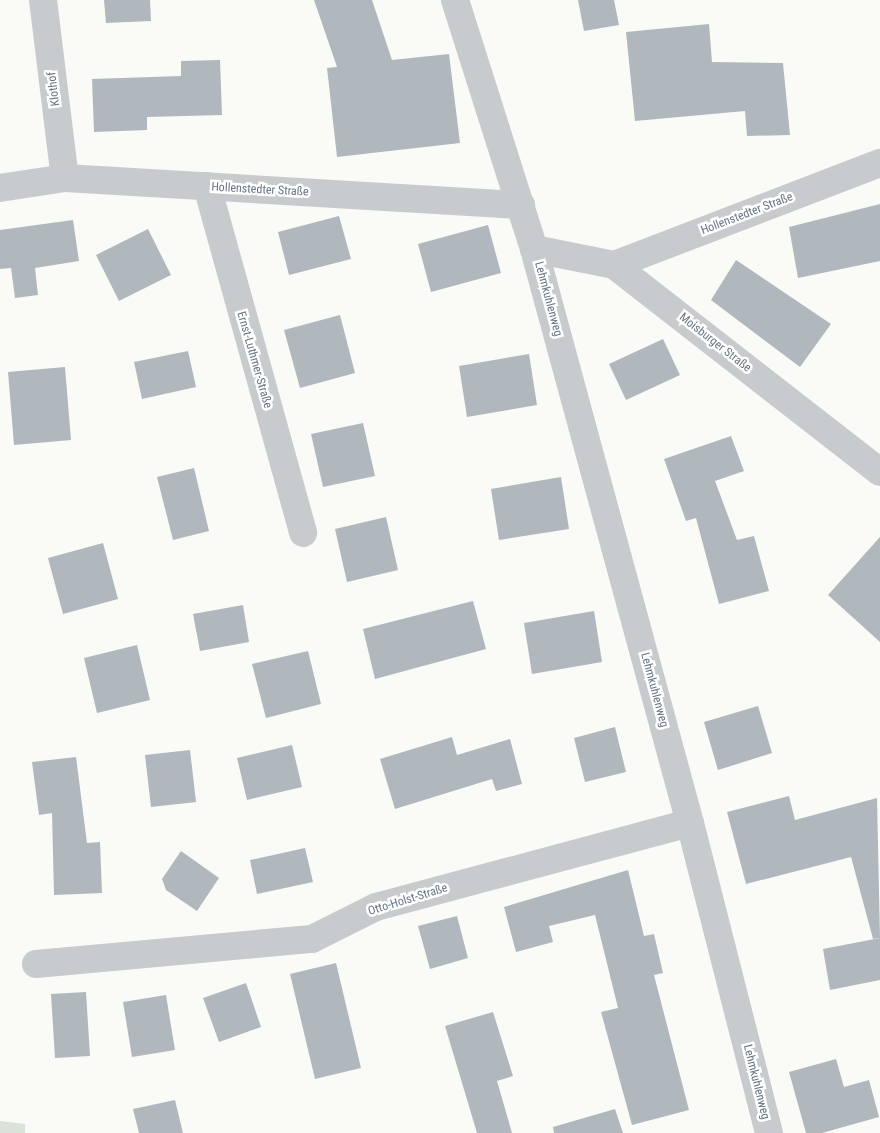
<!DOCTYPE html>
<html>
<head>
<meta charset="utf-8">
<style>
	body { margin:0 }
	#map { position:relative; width:880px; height:1133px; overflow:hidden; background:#fafaf7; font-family:"Roboto Condensed",sans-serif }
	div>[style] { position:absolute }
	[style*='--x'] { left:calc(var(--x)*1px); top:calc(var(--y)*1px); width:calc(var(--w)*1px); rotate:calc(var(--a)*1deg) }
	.green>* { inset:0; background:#dbe2d8 }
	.building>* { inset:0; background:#b0b8be }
	.minor>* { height:28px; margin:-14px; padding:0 14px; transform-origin:14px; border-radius:14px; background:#c7cbce }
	span { translate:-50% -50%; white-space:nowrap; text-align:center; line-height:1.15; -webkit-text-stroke:5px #fff; paint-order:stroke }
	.street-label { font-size:12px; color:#647483 }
</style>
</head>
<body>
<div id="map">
	<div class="green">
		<i style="clip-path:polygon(0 1121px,25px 1124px,25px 1133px,0 1133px)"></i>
	</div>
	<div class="building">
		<i style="clip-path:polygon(104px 0,150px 0,151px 21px,106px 23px)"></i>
		<i style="clip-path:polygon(314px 0,372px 0,392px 60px,449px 54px,460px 143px,337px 157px,327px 68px,337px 67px)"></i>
		<i style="clip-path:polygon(578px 0,614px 0,619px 25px,584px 31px)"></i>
		<i style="clip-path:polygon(709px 24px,712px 62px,783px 63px,790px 135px,747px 136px,745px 111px,635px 121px,626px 32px)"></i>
		<i style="clip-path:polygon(220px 60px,222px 115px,147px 117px,147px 130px,94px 132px,92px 79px,181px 76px,181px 61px)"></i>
		<i style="clip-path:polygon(880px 204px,880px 261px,798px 278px,789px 227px)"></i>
		<i style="clip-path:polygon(339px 216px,351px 259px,289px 275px,278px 232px)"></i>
		<i style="clip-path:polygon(73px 220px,79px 261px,35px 268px,38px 295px,15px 298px,11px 268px,0 269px,0 230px)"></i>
		<i style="clip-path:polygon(488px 225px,501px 273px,431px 292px,418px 244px)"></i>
		<i style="clip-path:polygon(148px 229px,171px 275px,119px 301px,96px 255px)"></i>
		<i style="clip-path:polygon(736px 260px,831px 324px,800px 367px,711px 300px)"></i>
		<i style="clip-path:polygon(340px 315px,355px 373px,300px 388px,284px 330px)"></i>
		<i style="clip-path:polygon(663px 339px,680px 375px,626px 400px,609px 364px)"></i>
		<i style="clip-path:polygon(188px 351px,196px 387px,142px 399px,134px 362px)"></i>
		<i style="clip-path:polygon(529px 354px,537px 405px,467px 417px,459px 366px)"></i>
		<i style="clip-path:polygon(65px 367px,71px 440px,14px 445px,8px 372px)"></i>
		<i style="clip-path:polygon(363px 423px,375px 476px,323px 487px,311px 434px)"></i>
		<i style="clip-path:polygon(731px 436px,744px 471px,715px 481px,737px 540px,754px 536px,769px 591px,719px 604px,696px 518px,686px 521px,664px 459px)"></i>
		<i style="clip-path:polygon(194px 468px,209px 531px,173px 540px,157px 477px)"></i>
		<i style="clip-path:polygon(561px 477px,569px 529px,499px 540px,491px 489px)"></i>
		<i style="clip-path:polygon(386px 517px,398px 570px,347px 582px,335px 529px)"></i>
		<i style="clip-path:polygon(880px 537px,880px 642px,828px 595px)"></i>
		<i style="clip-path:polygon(103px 543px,118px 599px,63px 614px,48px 558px)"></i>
		<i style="clip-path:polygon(473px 601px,486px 649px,375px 679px,363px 629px)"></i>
		<i style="clip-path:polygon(243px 605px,249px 642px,200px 651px,193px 614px)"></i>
		<i style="clip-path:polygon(594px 611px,602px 662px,532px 674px,524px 623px)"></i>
		<i style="clip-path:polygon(137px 645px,150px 700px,97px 713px,84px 658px)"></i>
		<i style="clip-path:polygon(308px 651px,321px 704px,266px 718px,252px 664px)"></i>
		<i style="clip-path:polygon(758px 706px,772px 753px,718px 770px,704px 722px)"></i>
		<i style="clip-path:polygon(615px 727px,626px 772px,585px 782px,574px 738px)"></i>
		<i style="clip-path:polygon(452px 737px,457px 755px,510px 739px,522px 784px,496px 791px,492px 779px,395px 809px,380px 759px)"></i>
		<i style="clip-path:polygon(292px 745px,302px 787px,247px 800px,237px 758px)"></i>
		<i style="clip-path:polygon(190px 750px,196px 802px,151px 807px,145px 755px)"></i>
		<i style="clip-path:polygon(76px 757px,87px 843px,100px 842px,102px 893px,54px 895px,52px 813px,39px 815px,32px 762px)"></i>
		<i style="clip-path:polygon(789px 796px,795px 820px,877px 798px,880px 938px,873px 939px,851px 857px,746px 884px,727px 812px)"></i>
		<i style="clip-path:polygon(305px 848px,313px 882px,257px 894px,250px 860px)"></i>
		<i style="clip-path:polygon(181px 851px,219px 878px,197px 911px,166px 890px,162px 879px)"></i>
		<i style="clip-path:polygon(628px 870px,644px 936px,654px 934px,663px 973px,654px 975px,689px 1110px,632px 1125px,601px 1012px,618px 1008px,595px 915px,549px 926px,553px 942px,516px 952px,504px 907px)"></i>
		<i style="clip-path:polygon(457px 916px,468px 958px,430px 969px,418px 926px)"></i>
		<i style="clip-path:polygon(880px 938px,880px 980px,830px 990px,823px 949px)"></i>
		<i style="clip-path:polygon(336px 963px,361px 1068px,315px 1079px,290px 974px)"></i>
		<i style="clip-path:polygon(246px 983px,261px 1027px,219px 1042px,203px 998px)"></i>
		<i style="clip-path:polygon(86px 992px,90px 1056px,55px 1058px,51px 994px)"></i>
		<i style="clip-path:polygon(166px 995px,175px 1050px,132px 1057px,123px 1002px)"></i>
		<i style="clip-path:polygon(493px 1012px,513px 1076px,497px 1081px,512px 1133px,477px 1133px,445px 1026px)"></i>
		<i style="clip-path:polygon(836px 1059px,844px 1087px,869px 1080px,879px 1117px,822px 1133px,806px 1133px,789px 1072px)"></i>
		<i style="clip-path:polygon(175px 1100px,183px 1133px,139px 1133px,133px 1109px)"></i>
		<i style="clip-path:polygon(615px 1109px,623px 1133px,554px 1133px,553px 1127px)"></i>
	</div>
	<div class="minor">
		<i style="--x:43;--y:0;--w:179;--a:83"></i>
		<i style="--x:455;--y:0;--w:261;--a:72.4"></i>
		<i style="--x:534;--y:249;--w:595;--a:74.8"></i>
		<i style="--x:690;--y:823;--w:320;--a:75.7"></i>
		<i style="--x:207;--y:186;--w:360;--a:74.5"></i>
		<i style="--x:0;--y:188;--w:66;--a:-8.7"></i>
		<i style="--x:65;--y:178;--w:457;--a:3.4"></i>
		<i style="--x:534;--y:249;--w:82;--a:11.3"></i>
		<i style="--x:614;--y:265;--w:337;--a:37.9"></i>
		<i style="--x:614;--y:265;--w:285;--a:-21"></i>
		<i style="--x:36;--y:964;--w:277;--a:-5.2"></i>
		<i style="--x:312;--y:939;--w:72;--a:-26.6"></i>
		<i style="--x:376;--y:907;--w:325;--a:-15"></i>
	</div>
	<div class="street-label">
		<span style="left:54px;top:89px;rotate:-97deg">Klothof</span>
		<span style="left:260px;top:190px;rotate:3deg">Hollenstedter Straße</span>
		<span style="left:747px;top:214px;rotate:-21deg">Hollenstedter Straße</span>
		<span style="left:548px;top:299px;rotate:75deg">Lehmkuhlenweg</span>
		<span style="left:715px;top:343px;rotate:38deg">Moisburger Straße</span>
		<span style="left:254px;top:360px;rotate:74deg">Ernst-Luthmer-Straße</span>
		<span style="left:654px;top:690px;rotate:75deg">Lehmkuhlenweg</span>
		<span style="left:408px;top:900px;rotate:-17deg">Otto-Holst-Straße</span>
		<span style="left:756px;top:1082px;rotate:76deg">Lehmkuhlenweg</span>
	</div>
</div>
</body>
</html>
